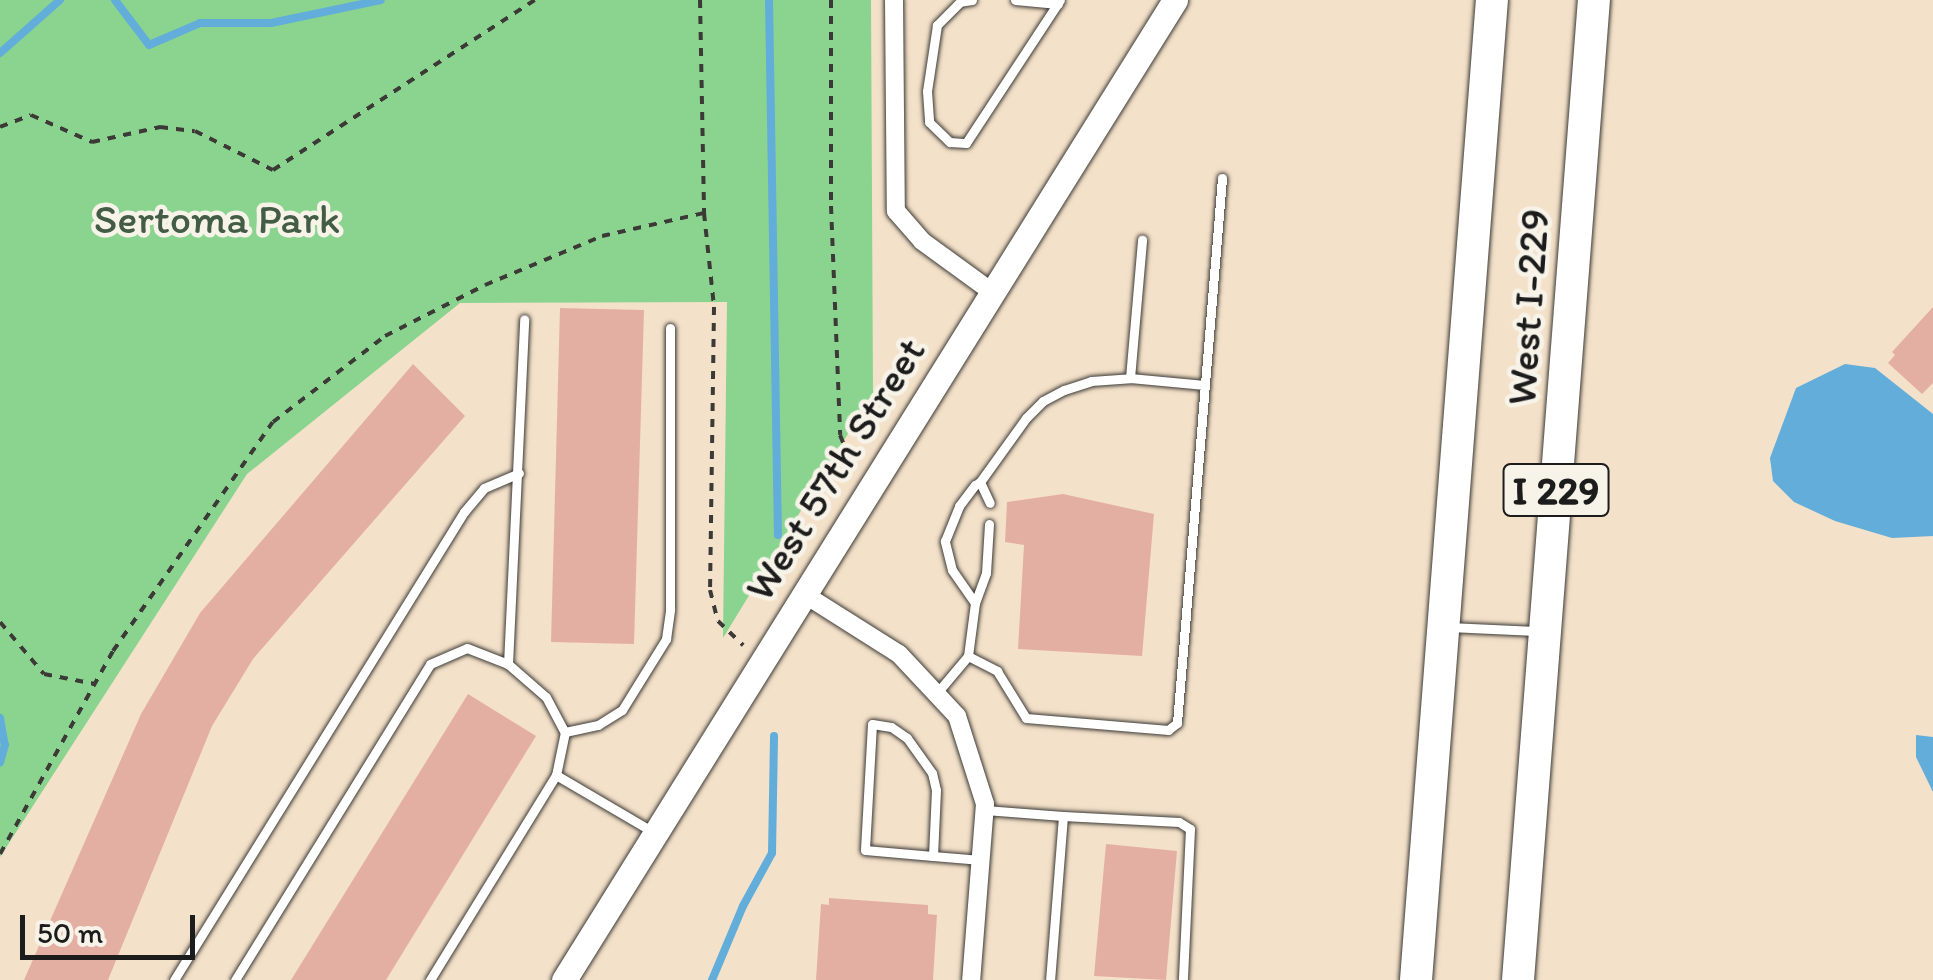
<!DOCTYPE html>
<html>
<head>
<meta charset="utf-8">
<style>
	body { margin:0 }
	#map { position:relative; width:1933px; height:980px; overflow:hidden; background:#f4e1c9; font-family:Itim,sans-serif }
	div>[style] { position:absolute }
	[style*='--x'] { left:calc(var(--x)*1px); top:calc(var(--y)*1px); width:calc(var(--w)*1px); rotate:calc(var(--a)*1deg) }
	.green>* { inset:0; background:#8ad490 }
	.water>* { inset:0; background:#62adda }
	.stream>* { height:8px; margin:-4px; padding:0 4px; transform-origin:4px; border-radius:4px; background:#62adda }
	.building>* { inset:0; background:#e4afa3 }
	.path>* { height:4px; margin-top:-2px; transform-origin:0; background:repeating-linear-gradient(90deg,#3c3a36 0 8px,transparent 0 16px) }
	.roads { filter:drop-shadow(0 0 2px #3c3a36) drop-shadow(0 0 2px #3c3a36) }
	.lane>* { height:9px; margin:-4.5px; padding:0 4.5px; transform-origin:4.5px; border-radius:4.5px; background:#fff }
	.street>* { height:18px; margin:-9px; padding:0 9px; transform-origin:9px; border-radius:9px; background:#fff }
	.secondary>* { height:25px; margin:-12.5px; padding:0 12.5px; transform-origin:12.5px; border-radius:12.5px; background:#fff }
	.highway>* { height:32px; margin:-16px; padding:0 16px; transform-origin:16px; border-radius:16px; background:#fff }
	span { translate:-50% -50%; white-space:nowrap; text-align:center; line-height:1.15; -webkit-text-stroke:9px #f7f3e8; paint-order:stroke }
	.shield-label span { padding:2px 8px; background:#f7f3e8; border:2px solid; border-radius:8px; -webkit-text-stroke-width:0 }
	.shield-label { font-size:40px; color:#1c1c1c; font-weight:700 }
	.park-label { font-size:42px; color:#425c45 }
	.street-label { font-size:42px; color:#1c1c1c }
	.scale { position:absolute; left:20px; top:915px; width:175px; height:45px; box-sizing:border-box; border:5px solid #1c1c1c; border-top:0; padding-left:12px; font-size:30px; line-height:35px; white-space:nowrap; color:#1c1c1c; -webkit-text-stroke:8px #f7f3e8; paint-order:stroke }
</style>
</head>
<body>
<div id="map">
	<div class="green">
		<i style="clip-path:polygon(0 0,871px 0,873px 393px,723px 638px,727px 302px,460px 303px,247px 474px,0 857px)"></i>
	</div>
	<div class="water">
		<i style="clip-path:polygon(1845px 364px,1875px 368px,1933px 414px,1933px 536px,1892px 538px,1835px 521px,1794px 502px,1773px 481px,1770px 458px,1796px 388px)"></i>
		<i style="clip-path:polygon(1916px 735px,1933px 737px,1933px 792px,1916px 757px)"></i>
	</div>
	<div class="stream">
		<i style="--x:115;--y:0;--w:56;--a:52.9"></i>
		<i style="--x:149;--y:45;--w:56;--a:-23.3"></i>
		<i style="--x:200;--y:23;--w:71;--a:0"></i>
		<i style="--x:271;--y:23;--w:112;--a:-11.8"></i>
		<i style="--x:769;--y:0;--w:535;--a:89.04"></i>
		<i style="--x:0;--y:53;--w:80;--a:-41.5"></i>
		<i style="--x:0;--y:718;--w:27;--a:80"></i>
		<i style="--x:5;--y:745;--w:18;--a:106"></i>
		<i style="--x:712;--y:980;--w:80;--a:-67.3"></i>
		<i style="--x:743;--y:906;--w:60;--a:-61.3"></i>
		<i style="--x:772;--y:853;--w:117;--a:-89"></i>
	</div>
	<div class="building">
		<i style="clip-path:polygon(1933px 307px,1933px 383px,1922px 394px,1888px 363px,1895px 355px,1892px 352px)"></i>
		<i style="clip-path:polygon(560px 308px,644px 310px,634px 644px,551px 642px)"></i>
		<i style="clip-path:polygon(413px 364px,465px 416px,253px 659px,212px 726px,108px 980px,24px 980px,141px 714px,200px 613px)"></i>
		<i style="clip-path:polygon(1063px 494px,1154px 514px,1142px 656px,1018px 649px,1024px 545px,1005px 542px,1007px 502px)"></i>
		<i style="clip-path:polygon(468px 694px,536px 736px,386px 980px,291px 980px)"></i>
		<i style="clip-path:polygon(1106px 844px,1177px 851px,1166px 980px,1094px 976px)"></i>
		<i style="clip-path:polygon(829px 898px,928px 905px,928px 914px,937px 915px,933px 980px,816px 980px,821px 904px,829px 905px)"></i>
	</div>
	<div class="path">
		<i style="--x:700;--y:0;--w:213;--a:88.9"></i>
		<i style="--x:704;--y:213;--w:95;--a:83.9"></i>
		<i style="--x:714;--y:307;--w:283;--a:90.8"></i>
		<i style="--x:710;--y:590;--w:32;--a:76"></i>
		<i style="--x:718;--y:621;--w:35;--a:44"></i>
		<i style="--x:831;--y:0;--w:206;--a:90"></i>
		<i style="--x:831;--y:206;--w:229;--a:87.7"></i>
		<i style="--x:840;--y:435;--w:35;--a:68"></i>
		<i style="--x:0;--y:127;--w:33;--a:-21"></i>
		<i style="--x:31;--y:115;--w:67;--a:23.9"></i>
		<i style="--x:92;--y:142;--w:70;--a:-12.4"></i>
		<i style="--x:160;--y:127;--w:35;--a:7"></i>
		<i style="--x:195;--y:131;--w:87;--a:26.6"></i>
		<i style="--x:273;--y:170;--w:312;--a:-33"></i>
		<i style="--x:0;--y:622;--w:68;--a:49.8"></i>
		<i style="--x:44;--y:674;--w:52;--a:11.1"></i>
		<i style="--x:0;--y:854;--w:232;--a:-60.9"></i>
		<i style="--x:113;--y:651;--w:279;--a:-55.1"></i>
		<i style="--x:273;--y:422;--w:141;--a:-37.5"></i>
		<i style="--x:385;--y:336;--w:112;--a:-27"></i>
		<i style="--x:485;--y:285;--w:127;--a:-22.7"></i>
		<i style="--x:602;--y:236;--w:105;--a:-12.7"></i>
	</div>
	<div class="roads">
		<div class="lane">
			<i style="--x:972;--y:0;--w:12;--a:171"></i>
			<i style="--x:960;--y:2;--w:33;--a:135"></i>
			<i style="--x:937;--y:25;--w:67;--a:98.6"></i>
			<i style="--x:927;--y:91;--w:31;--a:86"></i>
			<i style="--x:929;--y:122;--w:29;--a:44"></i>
			<i style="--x:950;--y:142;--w:16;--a:4"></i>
			<i style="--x:966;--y:143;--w:171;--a:-56.7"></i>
			<i style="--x:1015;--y:0;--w:43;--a:5.3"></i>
			<i style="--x:1130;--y:378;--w:139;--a:-85"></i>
			<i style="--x:980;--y:482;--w:79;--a:-54.3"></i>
			<i style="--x:1026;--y:418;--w:24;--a:-45"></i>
			<i style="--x:1043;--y:401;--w:24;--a:-28"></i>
			<i style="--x:1064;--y:390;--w:28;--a:-18"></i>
			<i style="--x:1091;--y:381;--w:39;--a:-4"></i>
			<i style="--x:1130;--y:378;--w:75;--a:5.3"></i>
			<i style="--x:989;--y:524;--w:49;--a:93.5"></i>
			<i style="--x:986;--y:573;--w:32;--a:110"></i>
			<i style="--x:975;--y:603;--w:40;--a:-124.9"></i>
			<i style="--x:952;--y:570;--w:30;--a:-104"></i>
			<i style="--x:945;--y:541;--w:38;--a:-68"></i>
			<i style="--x:959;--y:506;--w:26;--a:-53"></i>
			<i style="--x:975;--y:485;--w:6;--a:-31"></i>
			<i style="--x:980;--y:482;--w:23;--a:65"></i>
			<i style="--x:1448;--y:627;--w:89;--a:2.6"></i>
			<i style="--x:968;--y:656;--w:53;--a:-82.5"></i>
			<i style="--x:508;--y:664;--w:345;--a:-87.3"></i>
			<i style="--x:936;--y:694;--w:50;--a:-49.9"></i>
			<i style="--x:968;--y:656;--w:33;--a:27"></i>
			<i style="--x:997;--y:671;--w:55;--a:58.3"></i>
			<i style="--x:1026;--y:718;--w:143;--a:4.8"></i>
			<i style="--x:1168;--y:730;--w:11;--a:-38"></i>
			<i style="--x:1177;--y:723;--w:547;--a:-85.28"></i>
			<i style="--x:565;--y:732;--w:34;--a:-12"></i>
			<i style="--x:598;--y:725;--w:28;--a:-32"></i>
			<i style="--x:622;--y:710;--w:84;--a:-58.2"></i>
			<i style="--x:666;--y:639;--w:30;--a:-82"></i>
			<i style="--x:670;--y:609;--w:281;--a:-90"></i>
			<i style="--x:556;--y:775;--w:113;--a:30.4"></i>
			<i style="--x:985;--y:810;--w:78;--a:4.4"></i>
			<i style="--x:1063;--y:816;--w:165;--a:94.5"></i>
			<i style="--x:1063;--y:816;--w:116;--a:3"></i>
			<i style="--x:1179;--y:822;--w:13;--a:32"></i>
			<i style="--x:1190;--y:829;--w:151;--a:92.7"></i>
			<i style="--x:933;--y:856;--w:66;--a:-87.4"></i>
			<i style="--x:936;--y:790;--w:17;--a:-103"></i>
			<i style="--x:932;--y:773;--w:43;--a:-125.5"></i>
			<i style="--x:907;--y:738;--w:19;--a:-145"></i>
			<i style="--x:891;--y:727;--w:19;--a:-171"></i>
			<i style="--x:872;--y:724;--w:126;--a:93.2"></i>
			<i style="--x:865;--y:850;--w:68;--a:5"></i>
			<i style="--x:933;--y:856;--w:48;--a:4.8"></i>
			<i style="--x:174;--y:980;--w:551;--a:-58.22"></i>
			<i style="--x:464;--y:512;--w:31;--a:-50"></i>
			<i style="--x:484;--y:488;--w:38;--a:-23"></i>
			<i style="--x:235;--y:980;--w:371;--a:-58.3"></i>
			<i style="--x:430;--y:664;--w:40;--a:-23.4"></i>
			<i style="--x:467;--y:648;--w:44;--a:21.3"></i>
			<i style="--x:508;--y:664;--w:50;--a:41"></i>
			<i style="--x:546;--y:697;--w:40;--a:62"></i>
			<i style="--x:565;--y:732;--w:44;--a:101.8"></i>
			<i style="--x:556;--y:775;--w:241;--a:121.6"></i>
		</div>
		<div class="street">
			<i style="--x:894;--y:0;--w:211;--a:89.5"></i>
			<i style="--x:896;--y:211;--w:40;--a:49"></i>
			<i style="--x:922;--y:241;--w:87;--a:36.1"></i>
			<i style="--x:804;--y:594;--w:112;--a:32.3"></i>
			<i style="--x:899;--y:654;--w:85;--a:46.9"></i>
			<i style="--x:957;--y:716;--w:92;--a:72.3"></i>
			<i style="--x:985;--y:804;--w:177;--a:94.5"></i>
		</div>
		<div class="secondary">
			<i style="--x:564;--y:980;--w:1155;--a:-58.06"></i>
		</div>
		<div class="highway">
			<i style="--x:1416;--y:980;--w:983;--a:-85.57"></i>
			<i style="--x:1518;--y:980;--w:983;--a:-85.57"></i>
		</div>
	</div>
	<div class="shield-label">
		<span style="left:1556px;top:490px">I 229</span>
	</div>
	<div class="park-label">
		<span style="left:217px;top:219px">Sertoma Park</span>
	</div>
	<div class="street-label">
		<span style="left:1528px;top:307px;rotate:-86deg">West I-229</span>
		<span style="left:835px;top:469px;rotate:-58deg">West 57th Street</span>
	</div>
	<div class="scale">50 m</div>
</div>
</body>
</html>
